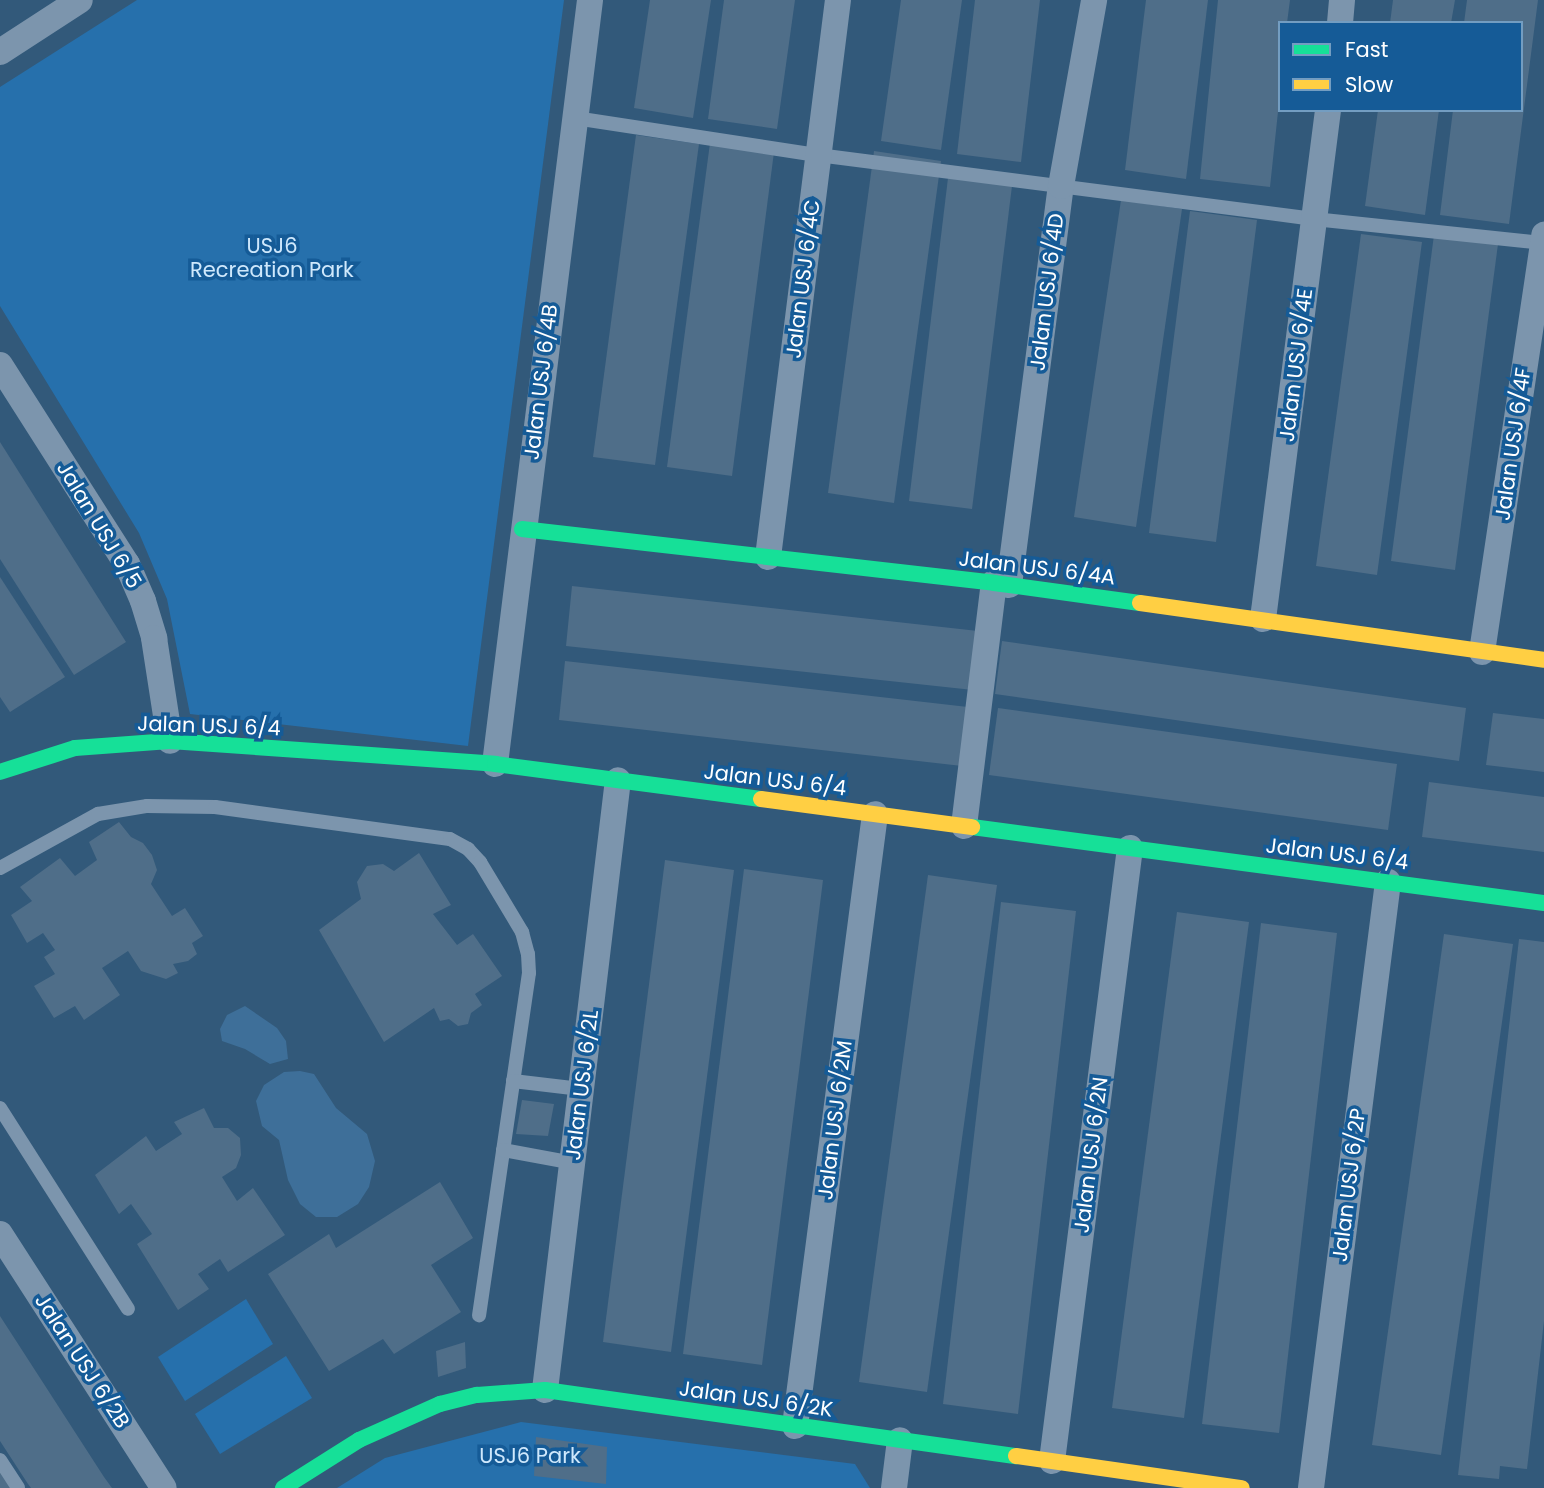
<!DOCTYPE html>
<html>
<head>
<meta charset="utf-8">
<style>
	body { margin:0 }
	#map { position:relative; width:1544px; height:1488px; overflow:hidden; background:#32597a; font-family:Poppins,sans-serif }
	div>[style] { position:absolute }
	[style*='--x'] { left:calc(var(--x)*1px); top:calc(var(--y)*1px); width:calc(var(--w)*1px); rotate:calc(var(--a)*1deg) }
	.green>* { inset:0; background:#2670ac }
	.water>* { inset:0; background:#3e6f99 }
	.building>* { inset:0; background:#4f6e89 }
	.lane>* { height:14px; margin:-7px; padding:0 7px; transform-origin:7px; border-radius:7px; background:#7c95ad }
	.street>* { height:26px; margin:-13px; padding:0 13px; transform-origin:13px; border-radius:13px; background:#7c95ad }
	.fast>* { height:16px; margin:-8px; padding:0 8px; transform-origin:8px; border-radius:8px; background:#16e098 }
	.slow>* { height:16px; margin:-8px; padding:0 8px; transform-origin:8px; border-radius:8px; background:#ffcf43 }
	span { translate:-50% -50%; white-space:nowrap; text-align:center; line-height:1.15; -webkit-text-stroke:7px #155b97; paint-order:stroke }
	.park-label { font-size:21px; color:#cfe8fc }
	.street-label { font-size:21px; color:#fff }
	.legend { position:absolute; left:1278px; top:21px; width:245px; height:91px; box-sizing:border-box; background:#155b97; border:2px solid #739dc1; margin:0; padding:9px 12px; list-style:none; font-size:21px; color:#fff }
	.legend li { display:flex; align-items:center; gap:14px; height:35px }
	.legend b { width:35px; border:2px solid #739dc1 }
</style>
</head>
<body>
<div id="map">
	<div class="green">
		<i style="clip-path:polygon(137px 0,564px 0,468px 746px,190px 714px,167px 599px,139px 533px,0 306px,0 87px)"></i>
		<i style="clip-path:polygon(246px 1299px,273px 1344px,185px 1401px,158px 1357px)"></i>
		<i style="clip-path:polygon(286px 1356px,312px 1398px,220px 1454px,195px 1414px)"></i>
		<i style="clip-path:polygon(521px 1422px,855px 1464px,870px 1488px,337px 1488px,385px 1458px)"></i>
	</div>
	<div class="water">
		<i style="clip-path:polygon(245px 1006px,277px 1028px,286px 1041px,288px 1059px,270px 1064px,245px 1049px,222px 1041px,220px 1029px,227px 1015px)"></i>
		<i style="clip-path:polygon(300px 1071px,314px 1074px,336px 1108px,367px 1134px,375px 1161px,369px 1187px,358px 1204px,337px 1217px,316px 1217px,300px 1204px,288px 1180px,279px 1140px,262px 1126px,256px 1101px,264px 1085px,284px 1072px)"></i>
	</div>
	<div class="building">
		<i style="clip-path:polygon(650px 0,711px 0,693px 118px,634px 108px)"></i>
		<i style="clip-path:polygon(724px 0,795px 0,777px 129px,708px 119px)"></i>
		<i style="clip-path:polygon(901px 0,962px 0,941px 150px,881px 141px)"></i>
		<i style="clip-path:polygon(975px 0,1040px 0,1021px 162px,957px 154px)"></i>
		<i style="clip-path:polygon(1146px 0,1208px 0,1186px 179px,1125px 170px)"></i>
		<i style="clip-path:polygon(1218px 0,1290px 0,1287px 23px,1280px 23px,1280px 93px,1270px 187px,1200px 179px)"></i>
		<i style="clip-path:polygon(1393px 0,1455px 0,1451px 23px,1390px 23px)"></i>
		<i style="clip-path:polygon(1467px 0,1538px 0,1509px 224px,1440px 215px,1453px 110px,1521px 110px,1521px 23px,1464px 23px)"></i>
		<i style="clip-path:polygon(1378px 110px,1439px 110px,1425px 215px,1365px 206px)"></i>
		<i style="clip-path:polygon(636px 135px,699px 144px,655px 465px,593px 457px)"></i>
		<i style="clip-path:polygon(710px 143px,774px 152px,732px 476px,667px 467px)"></i>
		<i style="clip-path:polygon(874px 151px,941px 161px,894px 503px,828px 493px)"></i>
		<i style="clip-path:polygon(948px 178px,1012px 186px,972px 509px,909px 501px)"></i>
		<i style="clip-path:polygon(1121px 200px,1182px 209px,1136px 527px,1074px 517px)"></i>
		<i style="clip-path:polygon(1190px 211px,1257px 220px,1216px 542px,1149px 533px)"></i>
		<i style="clip-path:polygon(1361px 234px,1422px 242px,1377px 575px,1316px 566px)"></i>
		<i style="clip-path:polygon(1434px 235px,1498px 244px,1455px 570px,1391px 561px)"></i>
		<i style="clip-path:polygon(0 442px,126px 642px,74px 675px,0 559px)"></i>
		<i style="clip-path:polygon(0 577px,65px 677px,10px 712px,0 697px)"></i>
		<i style="clip-path:polygon(572px 586px,978px 631px,973px 690px,566px 646px)"></i>
		<i style="clip-path:polygon(1002px 641px,1466px 708px,1459px 761px,995px 694px)"></i>
		<i style="clip-path:polygon(565px 661px,968px 707px,962px 766px,559px 720px)"></i>
		<i style="clip-path:polygon(998px 708px,1397px 764px,1388px 830px,989px 775px)"></i>
		<i style="clip-path:polygon(1493px 713px,1544px 719px,1544px 772px,1486px 765px)"></i>
		<i style="clip-path:polygon(1429px 782px,1544px 797px,1544px 852px,1422px 837px)"></i>
		<i style="clip-path:polygon(119px 822px,131px 837px,143px 843px,152px 855px,157px 870px,151px 884px,172px 916px,185px 908px,203px 936px,192px 943px,197px 954px,188px 961px,173px 964px,178px 973px,166px 979px,141px 971px,128px 951px,102px 968px,120px 995px,84px 1020px,75px 1006px,54px 1018px,34px 986px,55px 974px,44px 957px,55px 950px,43px 933px,27px 943px,11px 915px,32px 901px,20px 887px,60px 858px,75px 876px,97px 860px,89px 842px)"></i>
		<i style="clip-path:polygon(419px 853px,451px 905px,433px 914px,457px 945px,473px 934px,502px 976px,475px 994px,482px 1005px,471px 1013px,468px 1024px,458px 1026px,449px 1019px,440px 1021px,434px 1008px,384px 1042px,319px 930px,361px 899px,357px 882px,367px 866px,383px 864px,394px 871px)"></i>
		<i style="clip-path:polygon(665px 860px,734px 870px,671px 1352px,603px 1342px)"></i>
		<i style="clip-path:polygon(744px 869px,823px 880px,762px 1365px,683px 1354px)"></i>
		<i style="clip-path:polygon(928px 875px,997px 885px,927px 1392px,859px 1382px)"></i>
		<i style="clip-path:polygon(1001px 902px,1076px 911px,1018px 1414px,943px 1404px)"></i>
		<i style="clip-path:polygon(1177px 912px,1249px 922px,1184px 1418px,1112px 1408px)"></i>
		<i style="clip-path:polygon(1261px 923px,1337px 933px,1279px 1433px,1202px 1424px)"></i>
		<i style="clip-path:polygon(1444px 934px,1513px 944px,1441px 1455px,1372px 1445px)"></i>
		<i style="clip-path:polygon(1519px 939px,1544px 942px,1544px 1321px,1527px 1469px,1500px 1466px,1499px 1479px,1458px 1475px)"></i>
		<i style="clip-path:polygon(522px 1100px,554px 1104px,548px 1136px,516px 1134px)"></i>
		<i style="clip-path:polygon(204px 1108px,214px 1128px,228px 1128px,240px 1138px,241px 1155px,236px 1168px,222px 1177px,237px 1201px,253px 1188px,285px 1235px,228px 1272px,220px 1259px,198px 1274px,209px 1289px,178px 1310px,137px 1244px,152px 1234px,131px 1204px,119px 1214px,95px 1175px,146px 1136px,156px 1151px,182px 1134px,174px 1122px)"></i>
		<i style="clip-path:polygon(440px 1182px,473px 1238px,431px 1265px,461px 1312px,394px 1354px,383px 1339px,329px 1371px,268px 1274px,329px 1234px,336px 1248px)"></i>
		<i style="clip-path:polygon(0 1316px,104px 1477px,112px 1488px,31px 1488px,28px 1484px,0 1441px)"></i>
		<i style="clip-path:polygon(465px 1342px,466px 1368px,438px 1377px,436px 1351px)"></i>
		<i style="clip-path:polygon(536px 1437px,607px 1447px,606px 1484px,534px 1476px)"></i>
		<i style="clip-path:polygon(0 1464px,16px 1488px,0 1488px)"></i>
	</div>
	<div class="lane">
		<i style="--x:575;--y:118;--w:246;--a:8.7"></i>
		<i style="--x:818;--y:155;--w:500;--a:7.35"></i>
		<i style="--x:1314;--y:219;--w:231;--a:6"></i>
		<i style="--x:0;--y:868;--w:112;--a:-28.9"></i>
		<i style="--x:98;--y:814;--w:50;--a:-9.3"></i>
		<i style="--x:147;--y:806;--w:68;--a:0.8"></i>
		<i style="--x:215;--y:807;--w:237;--a:7.8"></i>
		<i style="--x:450;--y:839;--w:21;--a:29"></i>
		<i style="--x:468;--y:849;--w:18;--a:47"></i>
		<i style="--x:480;--y:862;--w:82;--a:59"></i>
		<i style="--x:522;--y:932;--w:23;--a:75"></i>
		<i style="--x:528;--y:954;--w:19;--a:87"></i>
		<i style="--x:529;--y:973;--w:346;--a:98.3"></i>
		<i style="--x:513;--y:1081;--w:68;--a:6.7"></i>
		<i style="--x:0;--y:1108;--w:238;--a:57.5"></i>
		<i style="--x:503;--y:1150;--w:71;--a:10.5"></i>
		<i style="--x:0;--y:1460;--w:33;--a:57"></i>
	</div>
	<div class="street">
		<i style="--x:1340;--y:23;--w:23;--a:-85"></i>
		<i style="--x:0;--y:52;--w:95;--a:-33"></i>
		<i style="--x:0;--y:365;--w:236;--a:57.5"></i>
		<i style="--x:127;--y:564;--w:40;--a:66.6"></i>
		<i style="--x:143;--y:601;--w:39;--a:73"></i>
		<i style="--x:154;--y:638;--w:104;--a:81.2"></i>
		<i style="--x:768;--y:557;--w:561;--a:-82.84"></i>
		<i style="--x:1009;--y:585;--w:402;--a:-82.6"></i>
		<i style="--x:1061;--y:186;--w:189;--a:-79.9"></i>
		<i style="--x:1263;--y:619;--w:513;--a:-82.72"></i>
		<i style="--x:1482;--y:652;--w:422;--a:-81.5"></i>
		<i style="--x:495;--y:764;--w:770;--a:-82.91"></i>
		<i style="--x:964;--y:826;--w:245;--a:-83"></i>
		<i style="--x:0;--y:1234;--w:302;--a:57.2"></i>
		<i style="--x:545;--y:1390;--w:614;--a:-83.18"></i>
		<i style="--x:795;--y:1426;--w:617;--a:-82.55"></i>
		<i style="--x:1052;--y:1461;--w:618;--a:-82.75"></i>
		<i style="--x:894;--y:1488;--w:48;--a:-82.9"></i>
		<i style="--x:1311;--y:1488;--w:611;--a:-82.76"></i>
	</div>
	<div class="fast">
		<i style="--x:522;--y:529;--w:475;--a:6.5"></i>
		<i style="--x:994;--y:583;--w:147;--a:7.8"></i>
		<i style="--x:0;--y:772;--w:79;--a:-17.7"></i>
		<i style="--x:75;--y:748;--w:95;--a:-4.2"></i>
		<i style="--x:170;--y:741;--w:326;--a:4"></i>
		<i style="--x:495;--y:764;--w:268;--a:7.5"></i>
		<i style="--x:972;--y:827;--w:577;--a:7.57"></i>
		<i style="--x:283;--y:1488;--w:90;--a:-32.3"></i>
		<i style="--x:359;--y:1440;--w:89;--a:-24"></i>
		<i style="--x:440;--y:1404;--w:38;--a:-14"></i>
		<i style="--x:477;--y:1395;--w:68;--a:-4.2"></i>
		<i style="--x:545;--y:1390;--w:476;--a:8"></i>
	</div>
	<div class="slow">
		<i style="--x:1140;--y:603;--w:408;--a:8"></i>
		<i style="--x:761;--y:799;--w:213;--a:7.6"></i>
		<i style="--x:1016;--y:1456;--w:228;--a:8.1"></i>
	</div>
	<div class="park-label">
		<span style="left:272px;top:258px">USJ6<br>Recreation Park</span>
		<span style="left:530px;top:1456px">USJ6 Park</span>
	</div>
	<div class="street-label">
		<span style="left:803px;top:279px;rotate:-83deg">Jalan USJ 6/4C</span>
		<span style="left:1047px;top:292px;rotate:-83deg">Jalan USJ 6/4D</span>
		<span style="left:1296px;top:365px;rotate:-83deg">Jalan USJ 6/4E</span>
		<span style="left:541px;top:382px;rotate:-83deg">Jalan USJ 6/4B</span>
		<span style="left:1513px;top:444px;rotate:-82deg">Jalan USJ 6/4F</span>
		<span style="left:99px;top:525px;rotate:59deg">Jalan USJ 6/5</span>
		<span style="left:1037px;top:568px;rotate:7deg">Jalan USJ 6/4A</span>
		<span style="left:209px;top:726px;rotate:2deg">Jalan USJ 6/4</span>
		<span style="left:775px;top:780px;rotate:7deg">Jalan USJ 6/4</span>
		<span style="left:1337px;top:854px;rotate:7deg">Jalan USJ 6/4</span>
		<span style="left:582px;top:1085px;rotate:-83deg">Jalan USJ 6/2L</span>
		<span style="left:835px;top:1120px;rotate:-83deg">Jalan USJ 6/2M</span>
		<span style="left:1091px;top:1155px;rotate:-83deg">Jalan USJ 6/2N</span>
		<span style="left:1349px;top:1185px;rotate:-83deg">Jalan USJ 6/2P</span>
		<span style="left:82px;top:1361px;rotate:57deg">Jalan USJ 6/2B</span>
		<span style="left:756px;top:1399px;rotate:8deg">Jalan USJ 6/2K</span>
	</div>
	<ul class="legend">
	<li><b style="height:9px;background:#16e098"></b>Fast</li>
	<li><b style="height:9px;background:#ffcf43"></b>Slow</li>
	</ul>
</div>
</body>
</html>
